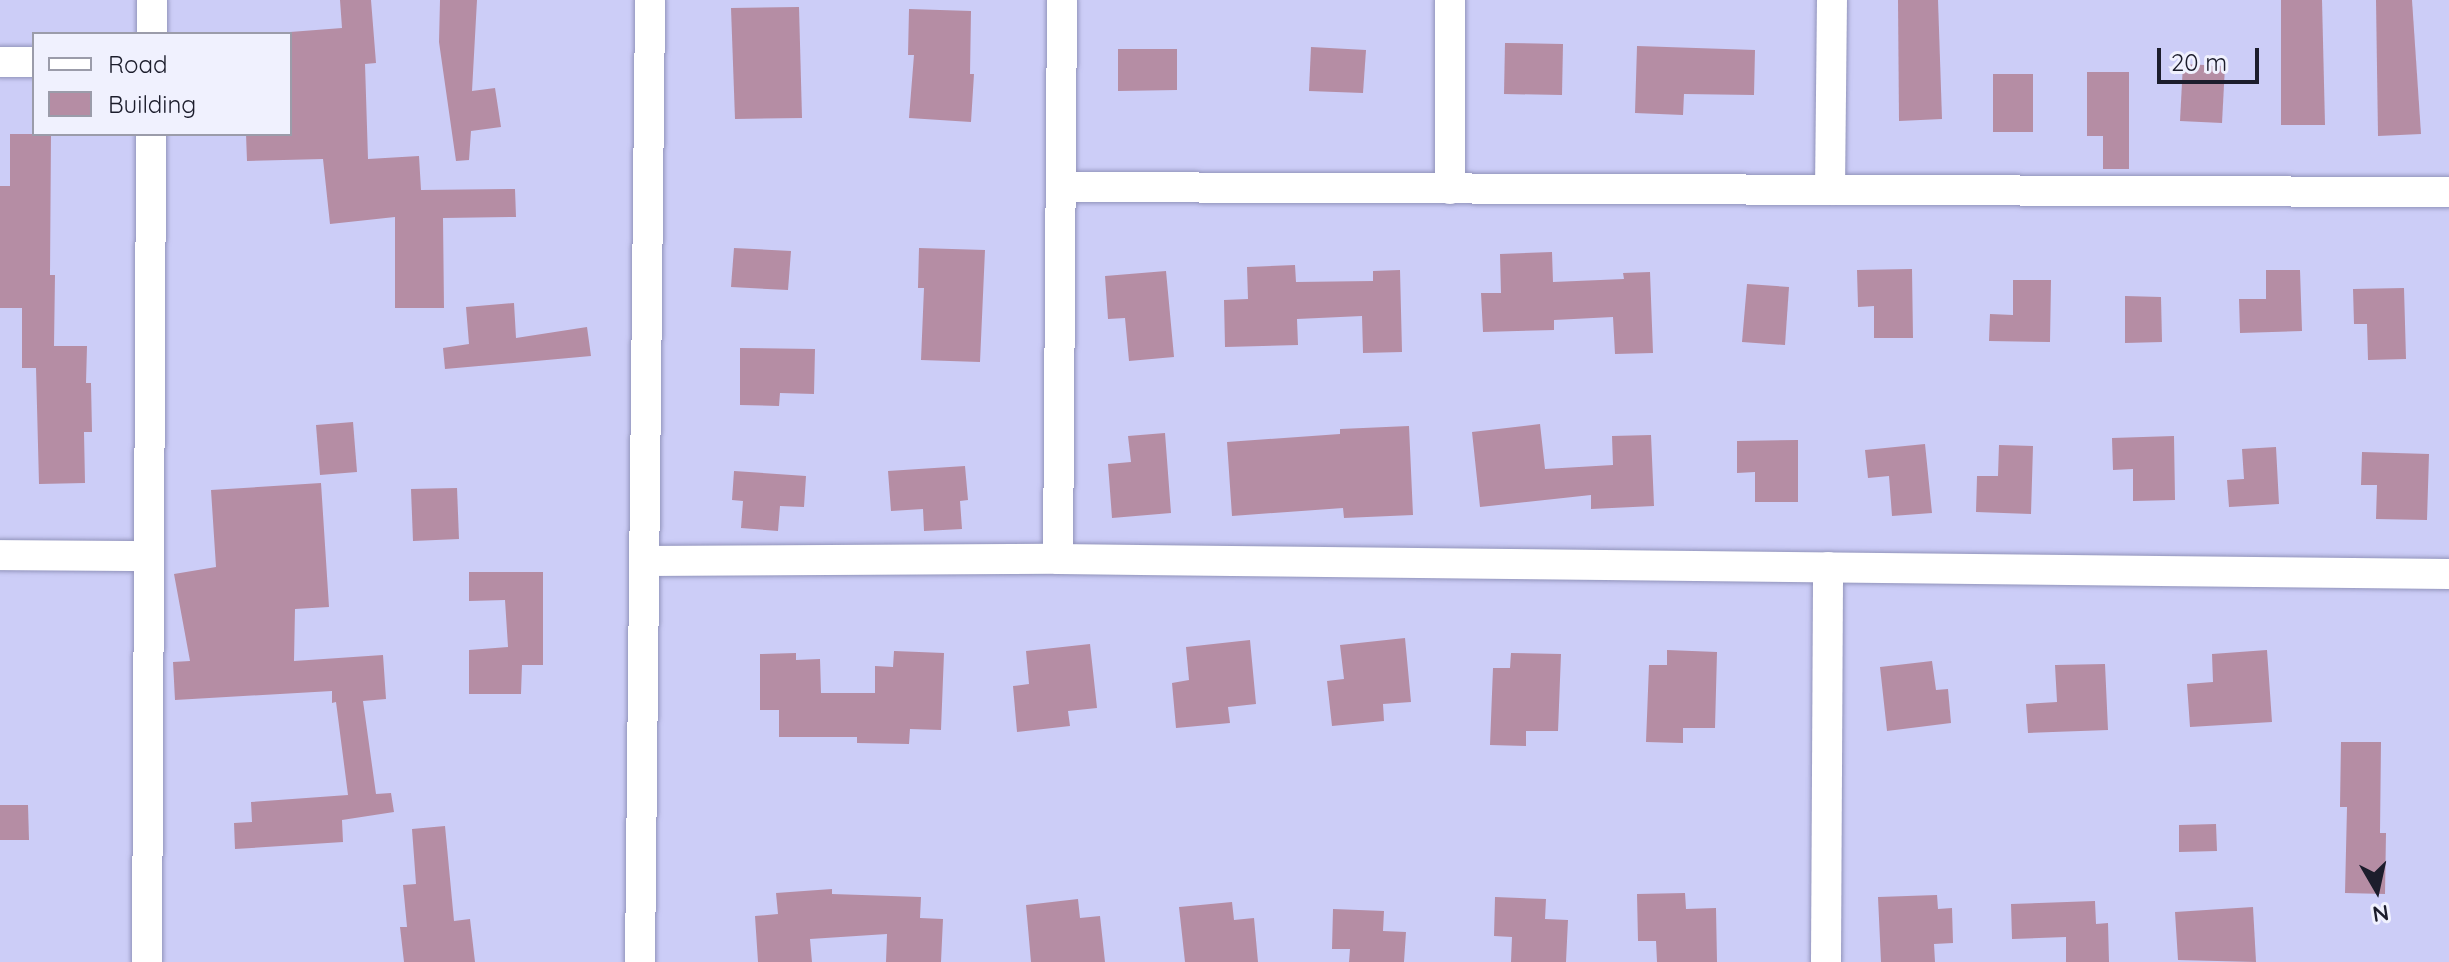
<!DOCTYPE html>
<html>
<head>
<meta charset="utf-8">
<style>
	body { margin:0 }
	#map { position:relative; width:2449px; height:962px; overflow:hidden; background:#cccdf7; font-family:Quicksand,sans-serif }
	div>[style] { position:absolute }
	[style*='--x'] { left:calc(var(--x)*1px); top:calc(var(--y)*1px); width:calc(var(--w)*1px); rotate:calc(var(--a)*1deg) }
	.building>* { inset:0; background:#b58da4 }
	.roads { filter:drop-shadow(0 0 2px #9193ba) drop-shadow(0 0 2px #9193ba) }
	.minor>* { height:30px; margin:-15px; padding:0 15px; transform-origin:15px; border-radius:15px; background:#fff }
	span { translate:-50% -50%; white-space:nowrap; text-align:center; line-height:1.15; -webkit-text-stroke:8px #f0f1fe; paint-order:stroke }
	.legend { position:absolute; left:32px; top:32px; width:260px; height:104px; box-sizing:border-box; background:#f0f1fe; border:2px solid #9b9caa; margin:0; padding:10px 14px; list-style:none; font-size:24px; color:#1c1d2c }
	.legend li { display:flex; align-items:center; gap:16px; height:40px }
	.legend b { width:40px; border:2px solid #9b9caa }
	.north { position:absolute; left:2337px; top:850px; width:80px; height:80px; -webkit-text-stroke:6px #f0f1fe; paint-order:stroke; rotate:171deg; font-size:22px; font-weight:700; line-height:32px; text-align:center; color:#1c1d2c }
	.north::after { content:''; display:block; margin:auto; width:28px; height:36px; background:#1c1d2c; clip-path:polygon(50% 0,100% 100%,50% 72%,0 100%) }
	.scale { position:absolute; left:2157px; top:48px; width:102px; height:36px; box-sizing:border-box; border:4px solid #1c1d2c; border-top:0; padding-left:10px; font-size:24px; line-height:28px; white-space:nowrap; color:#1c1d2c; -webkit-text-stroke:6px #f0f1fe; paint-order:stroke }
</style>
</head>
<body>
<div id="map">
	<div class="building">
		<i style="clip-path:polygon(340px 0,371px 0,376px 63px,365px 64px,368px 159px,419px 156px,421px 190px,515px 189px,516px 217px,443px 218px,444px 308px,395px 308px,395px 217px,330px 224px,323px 159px,247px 161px,246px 134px,290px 134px,290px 32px,342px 28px)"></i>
		<i style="clip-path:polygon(440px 0,477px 0,472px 91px,495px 88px,501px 127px,471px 131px,469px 160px,456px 161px,439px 42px)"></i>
		<i style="clip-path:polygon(1898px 0,1938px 0,1942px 119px,1899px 121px)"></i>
		<i style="clip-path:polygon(2281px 0,2322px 0,2325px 125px,2281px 125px)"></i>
		<i style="clip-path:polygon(2376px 0,2412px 0,2421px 134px,2378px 136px)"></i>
		<i style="clip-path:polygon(799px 7px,802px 118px,735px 119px,731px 8px)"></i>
		<i style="clip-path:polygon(909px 9px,971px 11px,970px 74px,974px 74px,971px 122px,909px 118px,914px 55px,908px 55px)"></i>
		<i style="clip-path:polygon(1505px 43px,1563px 44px,1562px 95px,1504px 94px)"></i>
		<i style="clip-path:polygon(1637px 46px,1755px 50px,1754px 95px,1684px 94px,1683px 115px,1635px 113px)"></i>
		<i style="clip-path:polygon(1311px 47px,1366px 50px,1363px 93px,1309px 91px)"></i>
		<i style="clip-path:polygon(1118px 49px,1177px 49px,1177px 90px,1118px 91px)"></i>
		<i style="clip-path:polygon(2183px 64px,2225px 66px,2222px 123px,2180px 121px)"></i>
		<i style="clip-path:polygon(2087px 72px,2129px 72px,2129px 169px,2103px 169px,2103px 136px,2087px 136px)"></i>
		<i style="clip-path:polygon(1993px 74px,2033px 74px,2033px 132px,1993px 132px)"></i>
		<i style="clip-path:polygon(10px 134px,51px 134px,50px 275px,55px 275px,54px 346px,87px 346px,86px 383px,91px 383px,92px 432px,84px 432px,85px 483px,39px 484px,36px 368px,22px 368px,22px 308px,0 308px,0 186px,10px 186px)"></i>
		<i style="clip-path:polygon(734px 248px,791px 251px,788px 290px,731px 287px)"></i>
		<i style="clip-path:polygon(919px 248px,985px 250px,980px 362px,921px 360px,924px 288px,918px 288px)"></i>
		<i style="clip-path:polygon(1552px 252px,1553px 282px,1624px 279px,1623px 273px,1650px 272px,1653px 353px,1615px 354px,1613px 317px,1554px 320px,1554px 330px,1483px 332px,1481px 293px,1501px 293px,1500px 254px)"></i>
		<i style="clip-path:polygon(1295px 265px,1296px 282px,1373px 281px,1373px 271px,1400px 270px,1402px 352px,1363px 353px,1362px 316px,1297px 319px,1298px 345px,1225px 347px,1224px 300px,1248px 299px,1247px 267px)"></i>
		<i style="clip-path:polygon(1912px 269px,1913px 338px,1874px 338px,1874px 306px,1858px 307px,1857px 270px)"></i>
		<i style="clip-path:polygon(2266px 270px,2300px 270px,2302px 331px,2240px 333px,2239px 299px,2266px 299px)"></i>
		<i style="clip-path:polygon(1166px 271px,1174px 357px,1129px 361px,1125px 318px,1108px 319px,1105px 276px)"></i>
		<i style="clip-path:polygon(2013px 280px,2051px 280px,2050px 342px,1989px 341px,1990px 314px,2013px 315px)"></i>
		<i style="clip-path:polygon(1747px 284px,1789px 287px,1785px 345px,1742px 342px)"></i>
		<i style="clip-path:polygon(2404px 288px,2406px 359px,2368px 360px,2367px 324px,2354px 324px,2353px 289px)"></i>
		<i style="clip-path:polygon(2125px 296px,2161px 297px,2162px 342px,2125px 343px)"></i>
		<i style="clip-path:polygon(514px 303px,516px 338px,587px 327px,591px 356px,445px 369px,443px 348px,469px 344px,466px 307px)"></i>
		<i style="clip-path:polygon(740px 348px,815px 349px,814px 394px,780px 393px,779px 406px,740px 405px)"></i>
		<i style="clip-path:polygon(353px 422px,357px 472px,320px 475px,316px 425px)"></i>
		<i style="clip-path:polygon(1540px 424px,1545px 469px,1613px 465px,1612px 436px,1651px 435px,1654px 506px,1591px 509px,1591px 495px,1480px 507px,1472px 432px)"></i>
		<i style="clip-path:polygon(1409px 426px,1413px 515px,1344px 518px,1343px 508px,1232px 516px,1227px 442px,1340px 434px,1340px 429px)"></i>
		<i style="clip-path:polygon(1165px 433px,1171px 513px,1112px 518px,1108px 464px,1131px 462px,1128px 436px)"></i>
		<i style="clip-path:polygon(2174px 436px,2175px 500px,2133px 501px,2133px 469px,2113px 470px,2112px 438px)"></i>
		<i style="clip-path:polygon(1798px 440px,1798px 502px,1755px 502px,1755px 472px,1737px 473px,1737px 441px)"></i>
		<i style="clip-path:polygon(1925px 444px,1932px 513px,1892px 516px,1889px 476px,1868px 478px,1865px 450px)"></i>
		<i style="clip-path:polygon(1999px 445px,2033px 446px,2031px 514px,1976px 512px,1977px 476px,1998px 476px)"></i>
		<i style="clip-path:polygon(2276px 447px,2279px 504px,2229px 507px,2227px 480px,2244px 479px,2242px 449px)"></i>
		<i style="clip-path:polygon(2362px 452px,2429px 454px,2427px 520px,2376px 519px,2377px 485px,2361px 485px)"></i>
		<i style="clip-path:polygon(965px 466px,968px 500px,960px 501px,962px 529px,924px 531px,923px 509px,891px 511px,888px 471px)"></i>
		<i style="clip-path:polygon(734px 471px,806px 476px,804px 507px,780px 506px,778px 531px,741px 528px,743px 501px,732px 500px)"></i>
		<i style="clip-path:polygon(321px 483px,329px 607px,295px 609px,294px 661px,383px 655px,386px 699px,363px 701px,376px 794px,391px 793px,394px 812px,342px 820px,343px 842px,235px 849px,234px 823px,252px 822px,251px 802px,348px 795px,336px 702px,332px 703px,332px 691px,175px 700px,173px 662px,190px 661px,174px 574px,216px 567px,211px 490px)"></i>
		<i style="clip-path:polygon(457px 488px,459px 539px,413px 541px,411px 489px)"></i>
		<i style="clip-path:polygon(469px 572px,543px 572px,543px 665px,522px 665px,521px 694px,469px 694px,469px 650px,508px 647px,505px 600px,469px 601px)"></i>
		<i style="clip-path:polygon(1405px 638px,1411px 702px,1383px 704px,1384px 721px,1332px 726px,1327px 681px,1344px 679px,1340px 645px)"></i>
		<i style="clip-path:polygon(1250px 640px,1256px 704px,1228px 707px,1230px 723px,1176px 728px,1172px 683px,1189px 680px,1186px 647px)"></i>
		<i style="clip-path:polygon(1090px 644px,1097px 708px,1068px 711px,1070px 726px,1017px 732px,1013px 686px,1029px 684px,1026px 651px)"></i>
		<i style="clip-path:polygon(1667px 650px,1717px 652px,1715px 728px,1683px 728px,1683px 743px,1646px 742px,1649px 665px,1667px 665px)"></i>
		<i style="clip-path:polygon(2267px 650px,2272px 722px,2190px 727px,2187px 684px,2213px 682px,2212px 654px)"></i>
		<i style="clip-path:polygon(894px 651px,944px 653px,941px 730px,910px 729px,909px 744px,857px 743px,857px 737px,779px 737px,779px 710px,760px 710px,760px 654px,796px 653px,796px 660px,820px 659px,821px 693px,875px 693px,875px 666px,893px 667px)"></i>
		<i style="clip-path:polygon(1511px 653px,1561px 654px,1558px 731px,1526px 731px,1526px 746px,1490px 745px,1493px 668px,1510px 668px)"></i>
		<i style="clip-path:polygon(1932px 661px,1936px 690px,1948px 689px,1951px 723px,1887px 731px,1880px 667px)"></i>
		<i style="clip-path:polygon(2105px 664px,2108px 730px,2028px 733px,2026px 704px,2057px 702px,2055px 665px)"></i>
		<i style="clip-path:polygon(2341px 742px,2381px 742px,2380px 833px,2386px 833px,2385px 894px,2345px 893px,2347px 807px,2340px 807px)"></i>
		<i style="clip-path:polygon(0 805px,28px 805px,29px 840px,0 840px)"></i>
		<i style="clip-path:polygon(2216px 824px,2217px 851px,2179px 852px,2179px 825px)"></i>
		<i style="clip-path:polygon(445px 826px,454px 921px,470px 919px,475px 962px,404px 962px,400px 927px,407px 927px,403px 885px,416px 884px,412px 829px)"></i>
		<i style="clip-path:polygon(832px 889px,832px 894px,921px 897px,920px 918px,943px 919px,941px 962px,886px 962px,887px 934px,810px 939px,812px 962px,758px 962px,755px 916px,778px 914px,776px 893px)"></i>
		<i style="clip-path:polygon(1685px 893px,1686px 909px,1716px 908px,1717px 962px,1657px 962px,1656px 941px,1638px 941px,1637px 894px)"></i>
		<i style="clip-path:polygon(1937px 895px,1938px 909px,1952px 908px,1953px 943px,1934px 944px,1935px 962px,1881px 962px,1878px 897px)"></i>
		<i style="clip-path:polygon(1495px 897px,1546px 899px,1545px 919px,1568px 920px,1566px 962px,1511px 962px,1512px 937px,1494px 936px)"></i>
		<i style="clip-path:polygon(1078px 899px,1080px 918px,1100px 916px,1105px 962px,1031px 962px,1026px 905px)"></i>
		<i style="clip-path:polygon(2095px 901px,2096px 924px,2108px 923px,2109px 962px,2066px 962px,2066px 937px,2012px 939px,2011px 904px)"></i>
		<i style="clip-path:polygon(1232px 902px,1234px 920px,1254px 918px,1258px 962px,1185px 962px,1179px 907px)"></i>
		<i style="clip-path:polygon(2253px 907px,2256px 962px,2178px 960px,2175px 912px)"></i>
		<i style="clip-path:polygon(1333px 909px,1384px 911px,1383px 931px,1406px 932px,1404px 962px,1349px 962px,1350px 949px,1332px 949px)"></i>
	</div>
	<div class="roads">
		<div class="minor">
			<i style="--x:1450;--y:0;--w:189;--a:90"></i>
			<i style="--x:152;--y:34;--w:34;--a:-90"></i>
			<i style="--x:0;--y:62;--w:34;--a:0"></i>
			<i style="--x:1061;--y:187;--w:1388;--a:0.21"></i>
			<i style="--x:1830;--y:190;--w:190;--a:-89.4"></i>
			<i style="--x:0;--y:555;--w:149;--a:0.4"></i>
			<i style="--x:1058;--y:559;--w:559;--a:-89.59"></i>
			<i style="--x:645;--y:561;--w:413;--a:-0.3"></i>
			<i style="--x:1058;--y:559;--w:1391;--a:0.62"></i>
			<i style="--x:147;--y:962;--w:828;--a:-89.72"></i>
			<i style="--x:640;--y:962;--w:962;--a:-89.4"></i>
			<i style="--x:1826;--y:962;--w:395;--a:-89.7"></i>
		</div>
	</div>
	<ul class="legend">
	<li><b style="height:10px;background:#fff"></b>Road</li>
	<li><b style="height:22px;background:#b58da4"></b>Building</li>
	</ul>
	<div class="north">N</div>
	<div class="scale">20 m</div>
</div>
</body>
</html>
